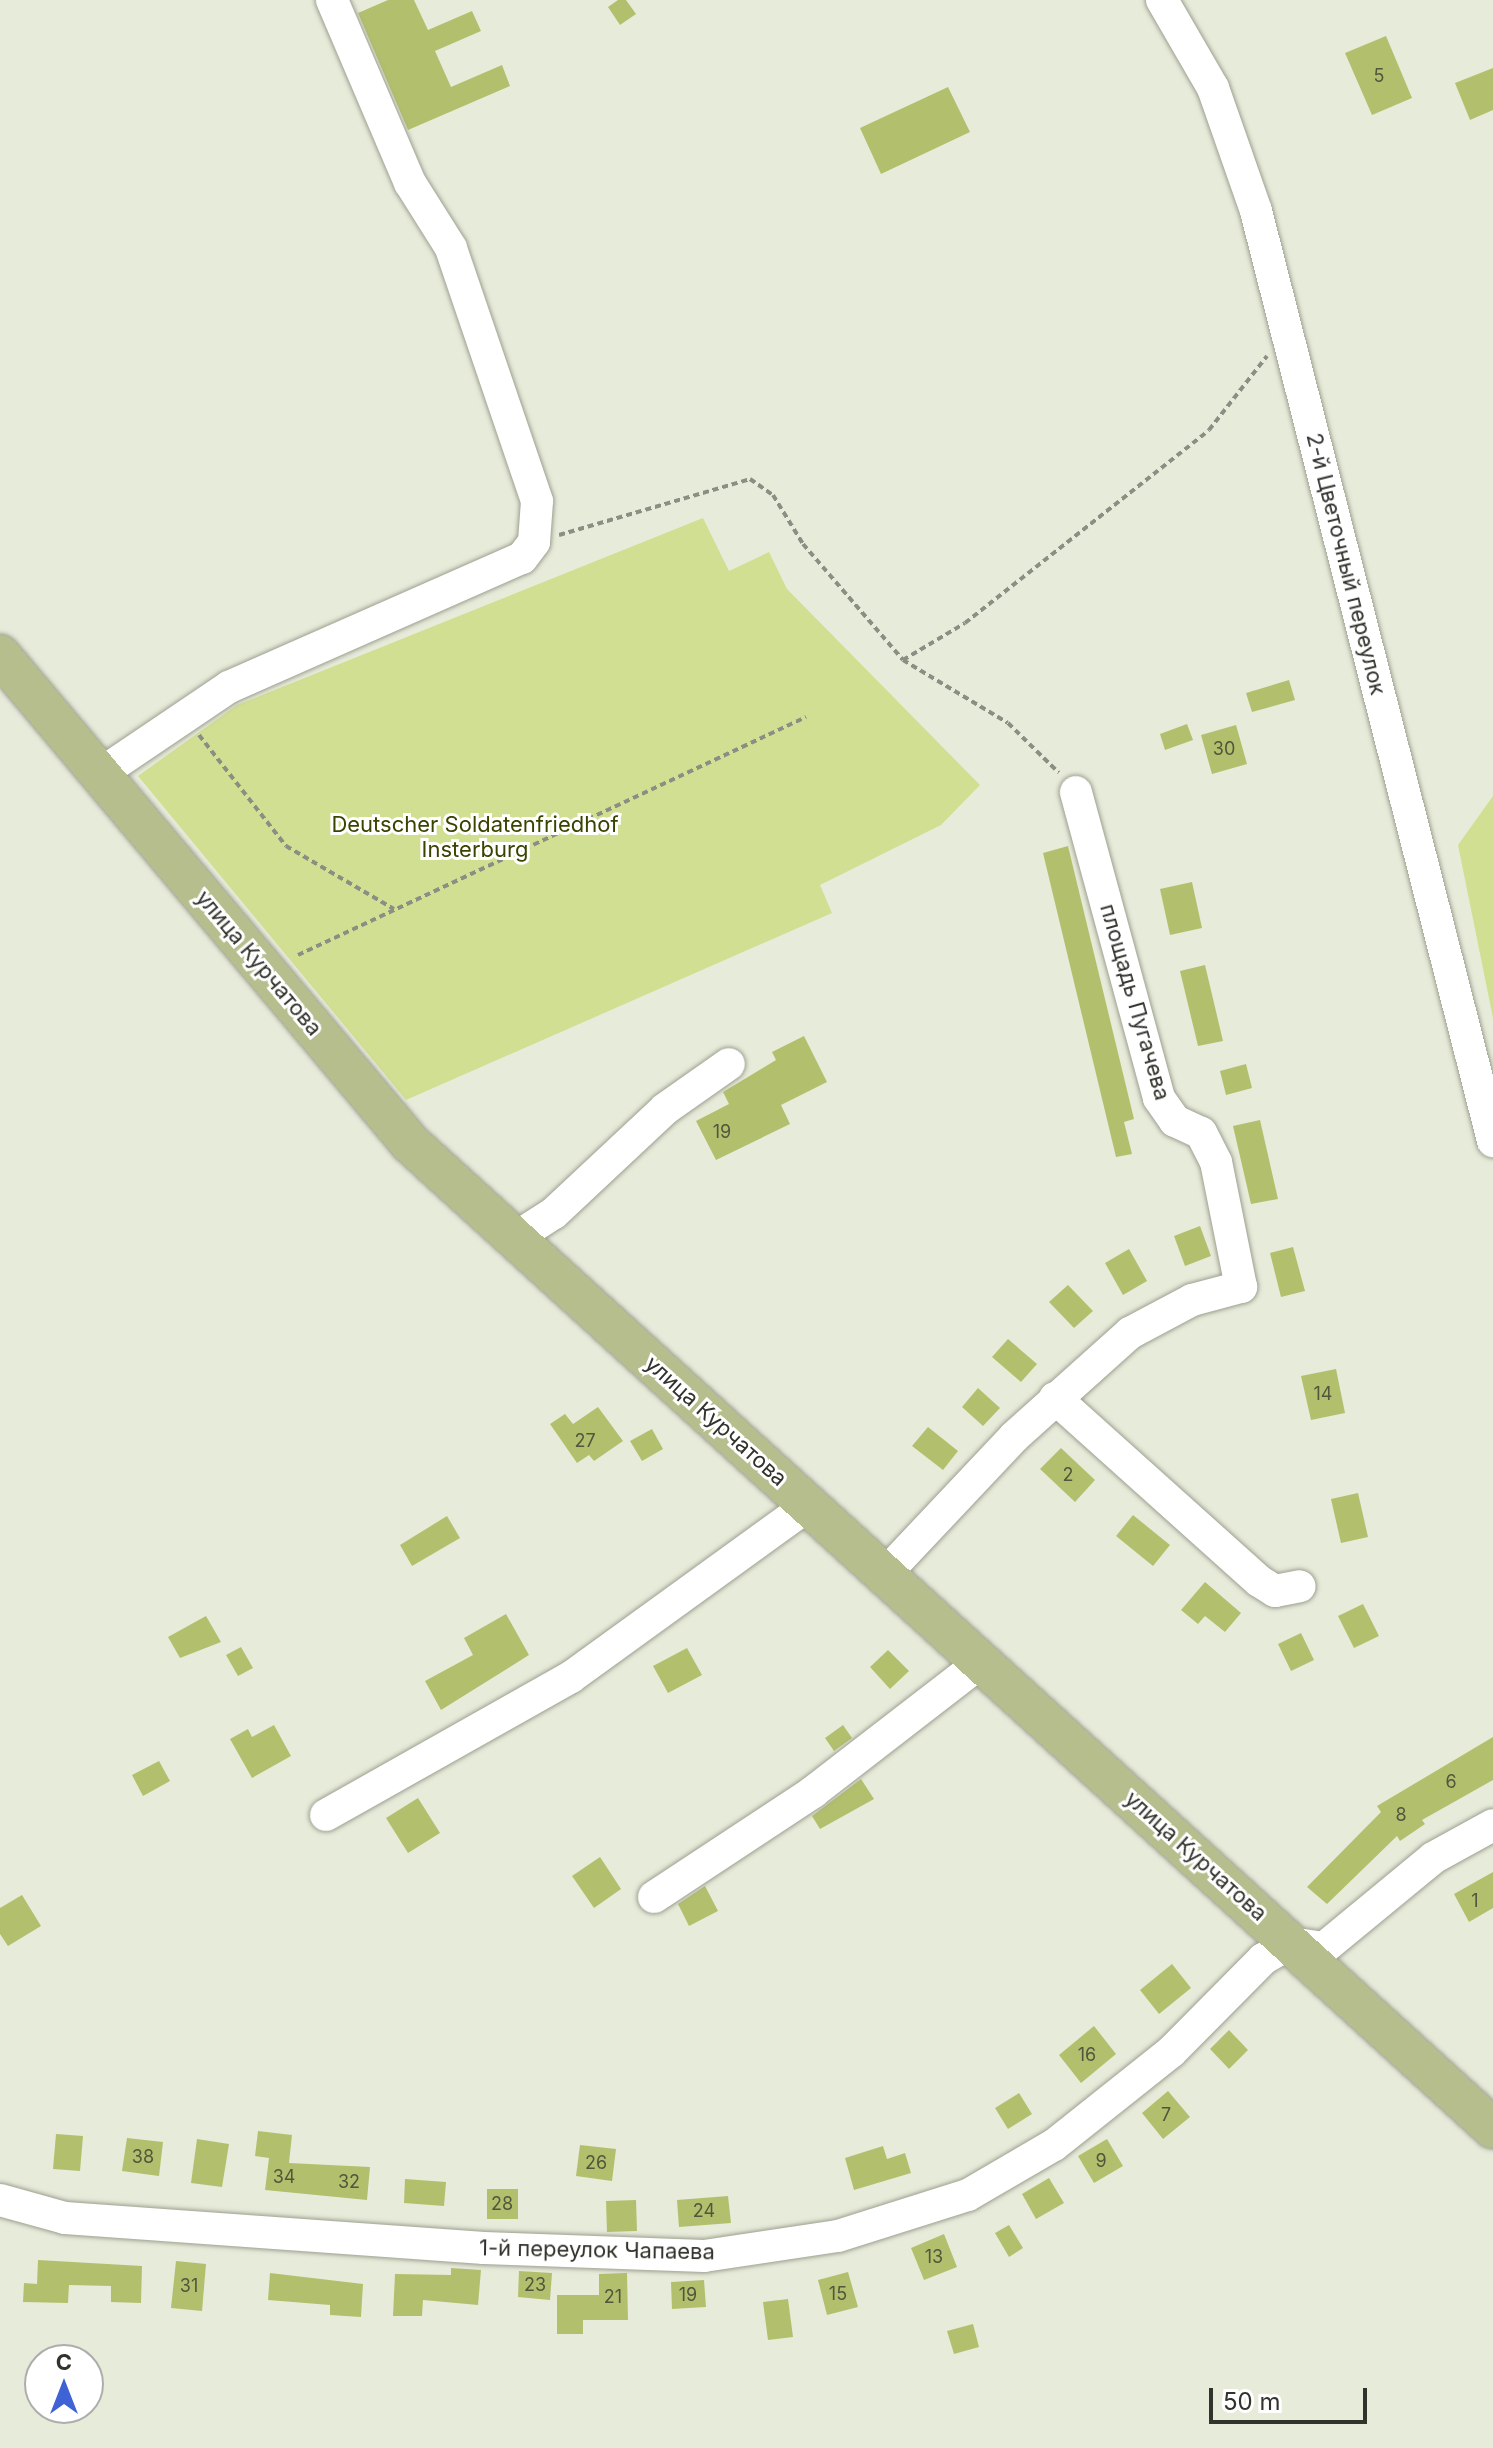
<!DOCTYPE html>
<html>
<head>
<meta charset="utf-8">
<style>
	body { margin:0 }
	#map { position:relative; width:1493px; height:2448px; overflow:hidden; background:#e7ebda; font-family:Inter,sans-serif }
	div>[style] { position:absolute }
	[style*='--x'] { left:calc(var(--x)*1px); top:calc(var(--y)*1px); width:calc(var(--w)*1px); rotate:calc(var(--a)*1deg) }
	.green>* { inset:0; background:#d1df93 }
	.building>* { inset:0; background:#b2c06d }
	.path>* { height:4px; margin-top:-2px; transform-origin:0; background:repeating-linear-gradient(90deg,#8c8e83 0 6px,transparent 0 10px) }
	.roads { filter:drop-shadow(0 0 2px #9da090) drop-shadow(0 0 2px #9da090) }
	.minor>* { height:32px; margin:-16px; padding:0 16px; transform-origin:16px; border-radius:16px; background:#fff }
	.major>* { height:40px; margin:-20px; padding:0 20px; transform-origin:20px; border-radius:20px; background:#b6be8d }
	span { translate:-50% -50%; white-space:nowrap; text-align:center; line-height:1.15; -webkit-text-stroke:6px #fff; paint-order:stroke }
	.number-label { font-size:18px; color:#52563d }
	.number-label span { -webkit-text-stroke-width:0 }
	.street-label { font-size:22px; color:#32332d }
	.park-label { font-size:22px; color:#3b4300 }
	.north { position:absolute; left:24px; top:2344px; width:80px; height:80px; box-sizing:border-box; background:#fff; border:2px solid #adadab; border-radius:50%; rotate:0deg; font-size:22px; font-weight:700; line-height:32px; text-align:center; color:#32332d }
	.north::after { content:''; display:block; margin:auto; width:28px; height:36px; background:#3f62d4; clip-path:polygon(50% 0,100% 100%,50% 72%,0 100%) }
	.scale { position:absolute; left:1209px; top:2388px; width:158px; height:36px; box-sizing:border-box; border:4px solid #32332d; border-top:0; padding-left:10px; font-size:24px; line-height:28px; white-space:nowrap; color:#32332d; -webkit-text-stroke:6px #fff; paint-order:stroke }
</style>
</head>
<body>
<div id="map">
	<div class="green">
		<i style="clip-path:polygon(703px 518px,729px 571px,769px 552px,787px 589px,980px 785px,941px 825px,820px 885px,832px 913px,406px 1100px,138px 776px,237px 705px)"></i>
		<i style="clip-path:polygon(1493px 796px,1493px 1018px,1458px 845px)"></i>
	</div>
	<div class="building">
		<i style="clip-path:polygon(388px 0,414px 0,428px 30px,472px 11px,481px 31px,435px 51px,451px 87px,502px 65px,510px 86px,408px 130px,358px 13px)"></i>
		<i style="clip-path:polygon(618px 0,626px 0,636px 14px,620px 25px,608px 7px)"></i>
		<i style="clip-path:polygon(1386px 36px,1412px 98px,1372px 115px,1345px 53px)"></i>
		<i style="clip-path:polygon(1493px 68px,1493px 110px,1470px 120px,1455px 83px)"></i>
		<i style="clip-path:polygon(948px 87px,970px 132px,881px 174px,860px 128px)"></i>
		<i style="clip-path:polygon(1289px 680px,1295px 700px,1252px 712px,1246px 693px)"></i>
		<i style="clip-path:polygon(1187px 724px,1193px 740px,1165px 750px,1160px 734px)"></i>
		<i style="clip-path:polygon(1236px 725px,1247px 764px,1212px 774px,1201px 735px)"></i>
		<i style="clip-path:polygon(1068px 846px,1134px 1119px,1124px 1122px,1132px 1154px,1116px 1157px,1043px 853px)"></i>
		<i style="clip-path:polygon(1192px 882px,1202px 928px,1170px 935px,1160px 889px)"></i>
		<i style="clip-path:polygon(1205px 965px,1223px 1041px,1198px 1046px,1180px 971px)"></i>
		<i style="clip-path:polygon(804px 1036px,827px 1082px,781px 1105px,790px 1124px,716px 1160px,696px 1121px,729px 1104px,723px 1092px,776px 1060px,772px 1052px)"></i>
		<i style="clip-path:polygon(1246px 1064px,1252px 1088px,1226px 1095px,1220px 1071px)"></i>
		<i style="clip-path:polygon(1260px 1120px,1278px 1199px,1251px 1204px,1233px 1126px)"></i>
		<i style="clip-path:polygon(1200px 1226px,1211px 1256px,1185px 1266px,1174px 1236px)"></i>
		<i style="clip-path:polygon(1293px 1247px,1305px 1291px,1281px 1297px,1270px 1253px)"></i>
		<i style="clip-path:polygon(1129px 1249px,1147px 1281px,1123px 1295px,1105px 1263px)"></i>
		<i style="clip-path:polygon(1068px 1285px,1093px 1311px,1074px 1328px,1049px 1302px)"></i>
		<i style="clip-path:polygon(1008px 1339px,1037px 1364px,1021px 1382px,992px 1357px)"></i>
		<i style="clip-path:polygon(1336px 1369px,1345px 1413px,1311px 1420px,1301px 1376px)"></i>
		<i style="clip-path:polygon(978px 1388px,1000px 1408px,983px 1426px,962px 1407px)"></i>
		<i style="clip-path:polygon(598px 1407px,623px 1441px,594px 1461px,589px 1455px,577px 1463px,550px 1424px,565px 1414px,573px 1424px)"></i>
		<i style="clip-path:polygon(928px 1427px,958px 1451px,943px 1470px,912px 1446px)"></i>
		<i style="clip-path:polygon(652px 1429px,663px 1449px,642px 1461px,630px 1441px)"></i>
		<i style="clip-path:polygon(1061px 1448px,1095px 1480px,1075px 1502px,1040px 1469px)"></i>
		<i style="clip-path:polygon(1358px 1493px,1368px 1537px,1341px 1543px,1331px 1499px)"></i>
		<i style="clip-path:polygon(1133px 1515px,1170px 1545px,1153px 1566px,1116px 1536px)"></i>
		<i style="clip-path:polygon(447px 1516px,460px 1538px,412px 1566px,400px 1545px)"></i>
		<i style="clip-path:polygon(1205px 1582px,1241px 1613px,1225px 1632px,1205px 1616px,1198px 1624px,1181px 1610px)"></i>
		<i style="clip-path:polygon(1363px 1604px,1379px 1636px,1354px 1648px,1338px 1616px)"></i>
		<i style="clip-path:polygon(506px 1614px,529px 1655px,441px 1710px,425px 1681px,473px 1655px,464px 1638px)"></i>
		<i style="clip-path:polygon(206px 1616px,221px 1642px,180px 1658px,168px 1637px)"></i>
		<i style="clip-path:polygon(1301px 1633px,1314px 1660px,1291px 1671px,1278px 1644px)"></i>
		<i style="clip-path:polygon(241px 1647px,253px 1668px,238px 1676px,226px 1655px)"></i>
		<i style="clip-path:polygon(687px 1648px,702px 1675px,668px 1693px,653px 1666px)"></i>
		<i style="clip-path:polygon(888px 1650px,909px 1671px,890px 1689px,870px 1667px)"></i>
		<i style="clip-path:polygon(274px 1725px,291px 1756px,252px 1778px,230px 1739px,248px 1729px,252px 1737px)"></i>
		<i style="clip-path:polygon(843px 1725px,852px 1738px,834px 1751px,825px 1738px)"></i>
		<i style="clip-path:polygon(1493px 1737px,1493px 1780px,1422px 1820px,1425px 1824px,1400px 1841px,1397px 1836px,1327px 1904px,1307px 1887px,1381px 1812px,1377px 1806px)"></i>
		<i style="clip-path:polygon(159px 1761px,170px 1781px,143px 1796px,132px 1775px)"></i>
		<i style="clip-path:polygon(861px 1779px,874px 1799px,820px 1829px,812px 1816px)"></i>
		<i style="clip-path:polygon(418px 1798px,440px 1833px,408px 1853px,386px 1818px)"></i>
		<i style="clip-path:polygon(600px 1857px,621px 1889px,594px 1908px,572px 1876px)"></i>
		<i style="clip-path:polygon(1493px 1872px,1493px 1908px,1469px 1922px,1454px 1894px)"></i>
		<i style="clip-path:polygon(705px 1886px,718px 1911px,689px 1926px,678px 1904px)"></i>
		<i style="clip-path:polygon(22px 1895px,41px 1926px,8px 1946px,0 1934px,0 1908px)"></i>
		<i style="clip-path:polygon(1172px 1964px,1191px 1988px,1159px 2014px,1140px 1990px)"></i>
		<i style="clip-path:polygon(1094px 2026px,1116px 2054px,1081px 2083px,1059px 2055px)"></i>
		<i style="clip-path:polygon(1229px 2030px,1248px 2050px,1229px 2069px,1210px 2049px)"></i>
		<i style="clip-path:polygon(1168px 2091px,1190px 2117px,1163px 2139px,1142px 2113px)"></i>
		<i style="clip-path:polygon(1019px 2093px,1032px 2114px,1008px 2129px,995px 2108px)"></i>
		<i style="clip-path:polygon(258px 2131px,292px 2135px,289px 2163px,370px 2167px,367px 2200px,265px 2190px,269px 2158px,255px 2156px)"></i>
		<i style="clip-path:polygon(56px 2134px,83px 2136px,80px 2171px,53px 2169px)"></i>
		<i style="clip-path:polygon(127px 2138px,163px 2142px,159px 2176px,122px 2171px)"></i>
		<i style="clip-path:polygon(197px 2139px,229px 2144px,222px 2187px,191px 2183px)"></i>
		<i style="clip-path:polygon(1107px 2139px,1123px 2166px,1094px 2183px,1078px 2156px)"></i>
		<i style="clip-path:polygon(580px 2145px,616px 2149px,612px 2181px,576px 2176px)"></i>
		<i style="clip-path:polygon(883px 2146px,887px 2159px,905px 2153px,911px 2173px,854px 2190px,845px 2158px)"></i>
		<i style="clip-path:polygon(1049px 2178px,1064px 2203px,1036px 2219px,1022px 2194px)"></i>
		<i style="clip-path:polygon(405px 2179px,446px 2182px,444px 2206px,404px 2203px)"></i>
		<i style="clip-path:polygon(487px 2189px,518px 2189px,518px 2219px,487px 2219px)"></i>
		<i style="clip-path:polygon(728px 2196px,731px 2223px,679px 2227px,677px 2200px)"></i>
		<i style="clip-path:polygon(636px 2200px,637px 2231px,607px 2232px,606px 2201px)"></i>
		<i style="clip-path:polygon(1009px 2225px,1023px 2248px,1009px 2257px,995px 2233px)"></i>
		<i style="clip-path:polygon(944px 2234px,957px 2267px,924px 2280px,911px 2248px)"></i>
		<i style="clip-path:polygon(38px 2260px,142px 2266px,141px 2303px,111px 2302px,111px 2286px,69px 2285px,68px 2303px,23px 2302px,24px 2283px,37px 2284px)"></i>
		<i style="clip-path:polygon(176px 2261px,206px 2264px,202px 2311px,171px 2308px)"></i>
		<i style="clip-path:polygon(451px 2268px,481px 2270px,478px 2305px,423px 2300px,422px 2316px,393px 2316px,395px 2274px,451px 2275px)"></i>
		<i style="clip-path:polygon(519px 2271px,552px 2273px,550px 2300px,518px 2297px)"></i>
		<i style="clip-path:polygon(848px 2272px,858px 2307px,827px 2315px,818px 2280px)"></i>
		<i style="clip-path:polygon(270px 2273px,363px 2284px,361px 2317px,330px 2315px,330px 2305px,268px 2300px)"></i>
		<i style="clip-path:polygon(627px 2273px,628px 2320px,583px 2320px,583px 2334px,557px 2334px,557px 2295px,599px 2295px,599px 2274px)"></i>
		<i style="clip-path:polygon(704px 2280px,706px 2307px,672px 2309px,671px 2282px)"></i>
		<i style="clip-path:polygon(788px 2299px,793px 2337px,768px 2340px,763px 2302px)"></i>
		<i style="clip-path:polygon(973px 2324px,979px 2347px,954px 2354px,947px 2331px)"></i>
	</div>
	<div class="path">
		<i style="--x:559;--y:535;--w:199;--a:-16.3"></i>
		<i style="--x:750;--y:479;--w:28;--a:35"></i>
		<i style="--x:773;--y:495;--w:57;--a:58.5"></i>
		<i style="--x:803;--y:544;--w:153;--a:49.2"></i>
		<i style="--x:903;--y:660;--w:122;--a:31"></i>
		<i style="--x:1008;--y:723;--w:71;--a:44.4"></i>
		<i style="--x:903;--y:660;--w:72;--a:-30.8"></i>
		<i style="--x:965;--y:623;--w:311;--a:-38.3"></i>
		<i style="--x:1209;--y:430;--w:94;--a:-51.9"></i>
		<i style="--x:199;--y:735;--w:141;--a:51.9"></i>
		<i style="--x:286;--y:846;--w:125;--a:30.3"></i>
		<i style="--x:298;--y:955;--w:561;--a:-25.1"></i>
	</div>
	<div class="roads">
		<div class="minor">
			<i style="--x:1162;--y:0;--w:102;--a:59.9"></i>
			<i style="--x:1213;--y:88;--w:130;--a:70.7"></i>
			<i style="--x:1256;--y:211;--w:960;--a:75.7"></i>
			<i style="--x:100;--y:774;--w:156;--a:-34"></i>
			<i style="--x:229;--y:687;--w:320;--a:-23.8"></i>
			<i style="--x:522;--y:558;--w:20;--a:-53"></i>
			<i style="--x:534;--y:542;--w:41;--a:-85.8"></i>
			<i style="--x:537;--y:501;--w:267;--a:-108.8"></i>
			<i style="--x:451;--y:248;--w:77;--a:-122.2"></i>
			<i style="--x:410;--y:183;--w:199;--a:-113.1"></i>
			<i style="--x:515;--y:1238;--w:46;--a:-32.7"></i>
			<i style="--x:554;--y:1213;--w:152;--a:-43.1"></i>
			<i style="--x:665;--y:1109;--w:78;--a:-35.1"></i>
			<i style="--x:1055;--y:1398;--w:274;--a:41.9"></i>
			<i style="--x:1259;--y:1581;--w:19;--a:32"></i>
			<i style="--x:1275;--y:1591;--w:25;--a:-11"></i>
			<i style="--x:885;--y:1574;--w:188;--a:-46.7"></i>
			<i style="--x:1014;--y:1437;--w:156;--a:-41.9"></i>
			<i style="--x:1130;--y:1333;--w:70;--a:-28"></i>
			<i style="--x:1192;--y:1300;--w:51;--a:-14.9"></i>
			<i style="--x:1241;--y:1287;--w:127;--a:-101.3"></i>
			<i style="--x:1216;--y:1162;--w:33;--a:-117"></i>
			<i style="--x:1201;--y:1133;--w:29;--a:-155"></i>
			<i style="--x:1175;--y:1121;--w:28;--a:-125"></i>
			<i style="--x:1159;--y:1098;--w:317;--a:-105.2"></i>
			<i style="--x:326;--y:1815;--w:281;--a:-29.4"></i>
			<i style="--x:571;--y:1677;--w:294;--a:-35.9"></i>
			<i style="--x:654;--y:1897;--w:191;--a:-33.4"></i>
			<i style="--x:813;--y:1792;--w:212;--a:-37.7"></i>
			<i style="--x:0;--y:2200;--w:67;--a:15.5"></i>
			<i style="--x:65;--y:2218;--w:420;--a:4.1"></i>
			<i style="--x:484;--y:2248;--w:220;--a:2.1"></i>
			<i style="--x:704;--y:2256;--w:135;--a:-8.5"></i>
			<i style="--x:838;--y:2236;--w:136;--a:-17.5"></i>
			<i style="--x:968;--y:2195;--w:99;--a:-30.2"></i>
			<i style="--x:1054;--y:2145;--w:149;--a:-38.5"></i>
			<i style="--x:1171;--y:2052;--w:131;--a:-45.3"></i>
			<i style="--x:1263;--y:1959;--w:32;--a:-30"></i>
			<i style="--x:1291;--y:1943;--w:33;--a:9"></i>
			<i style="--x:1324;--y:1948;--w:141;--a:-39.5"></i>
			<i style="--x:1433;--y:1858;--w:68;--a:-28.8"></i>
		</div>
		<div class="major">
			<i style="--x:0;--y:655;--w:637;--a:49.96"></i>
			<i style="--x:410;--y:1143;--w:1464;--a:42.29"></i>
		</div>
	</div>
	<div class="number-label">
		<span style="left:1379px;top:76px">5</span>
		<span style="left:1224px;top:749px">30</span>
		<span style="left:722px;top:1132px">19</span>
		<span style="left:1323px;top:1394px">14</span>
		<span style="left:585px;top:1441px">27</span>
		<span style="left:1068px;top:1475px">2</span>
		<span style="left:1451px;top:1782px">6</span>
		<span style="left:1401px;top:1815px">8</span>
		<span style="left:1475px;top:1901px">1</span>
		<span style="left:1087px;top:2055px">16</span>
		<span style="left:1166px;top:2115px">7</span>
		<span style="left:143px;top:2157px">38</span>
		<span style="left:1101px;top:2161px">9</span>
		<span style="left:596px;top:2163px">26</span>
		<span style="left:284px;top:2177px">34</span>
		<span style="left:349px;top:2182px">32</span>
		<span style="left:502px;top:2204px">28</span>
		<span style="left:704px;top:2211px">24</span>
		<span style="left:934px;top:2257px">13</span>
		<span style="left:535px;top:2285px">23</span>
		<span style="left:189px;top:2286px">31</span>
		<span style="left:838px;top:2294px">15</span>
		<span style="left:688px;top:2295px">19</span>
		<span style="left:613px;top:2297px">21</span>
	</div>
	<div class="street-label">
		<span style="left:1346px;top:564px;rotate:76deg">2-й Цветочный переулок</span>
		<span style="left:259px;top:963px;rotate:50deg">улица Курчатова</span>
		<span style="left:1135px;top:1002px;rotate:74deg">площадь Пугачева</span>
		<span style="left:716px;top:1421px;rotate:42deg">улица Курчатова</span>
		<span style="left:1196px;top:1856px;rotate:42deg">улица Курчатова</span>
		<span style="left:597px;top:2250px;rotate:1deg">1-й переулок Чапаева</span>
	</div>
	<div class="park-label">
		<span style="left:475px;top:837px">Deutscher Soldatenfriedhof<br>Insterburg</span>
	</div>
	<div class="north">С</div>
	<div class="scale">50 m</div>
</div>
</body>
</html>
